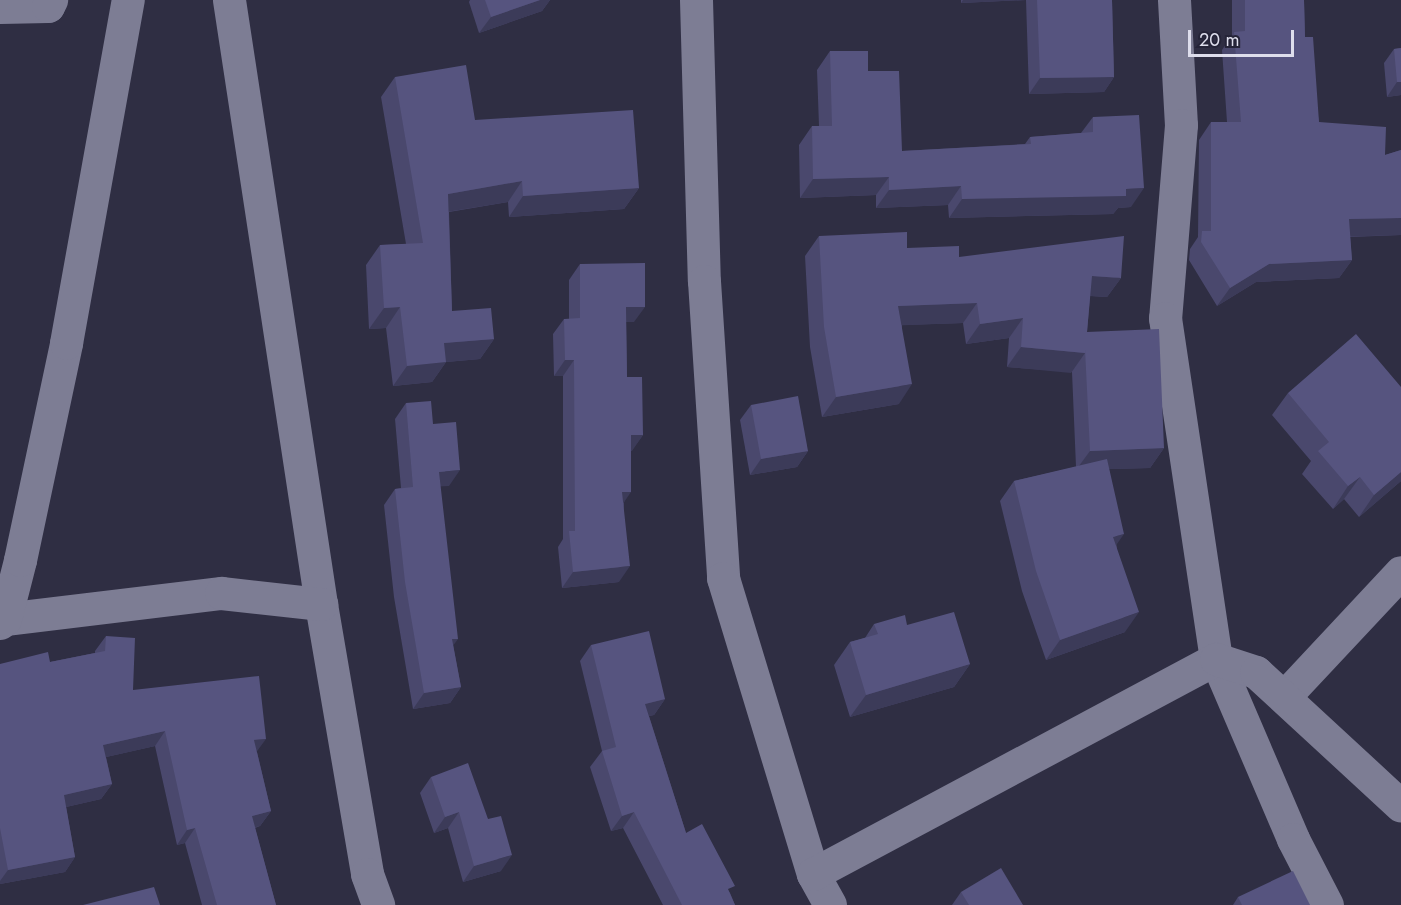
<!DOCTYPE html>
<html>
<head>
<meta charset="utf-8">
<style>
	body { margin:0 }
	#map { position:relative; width:1401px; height:905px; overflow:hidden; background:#2f2e43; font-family:Jost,sans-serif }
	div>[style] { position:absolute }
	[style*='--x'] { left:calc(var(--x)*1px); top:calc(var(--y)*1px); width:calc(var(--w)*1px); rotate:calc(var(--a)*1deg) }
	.minor>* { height:33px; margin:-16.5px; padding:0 16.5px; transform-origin:16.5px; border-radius:16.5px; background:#7d7d94 }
	.wall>* { inset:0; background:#4a486d }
	.shaded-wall>* { inset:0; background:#3c3b59 }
	.building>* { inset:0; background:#56547f }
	span { translate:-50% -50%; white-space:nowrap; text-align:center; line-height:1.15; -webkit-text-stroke:6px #252438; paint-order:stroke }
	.scale { position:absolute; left:1188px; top:30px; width:106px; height:27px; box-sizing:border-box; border:3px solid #dedeec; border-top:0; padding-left:8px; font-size:18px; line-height:21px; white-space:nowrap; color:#dedeec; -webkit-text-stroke:4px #252438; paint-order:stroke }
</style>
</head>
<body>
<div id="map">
	<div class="minor">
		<i style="--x:229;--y:0;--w:611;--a:81.34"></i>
		<i style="--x:321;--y:604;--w:274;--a:80.3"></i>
		<i style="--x:367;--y:874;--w:33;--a:70"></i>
		<i style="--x:696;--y:0;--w:281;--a:88.4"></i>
		<i style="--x:704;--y:281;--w:298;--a:86.3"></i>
		<i style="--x:723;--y:578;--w:309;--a:73.1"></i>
		<i style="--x:813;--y:874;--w:35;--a:61"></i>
		<i style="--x:1174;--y:0;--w:125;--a:86.8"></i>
		<i style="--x:1181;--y:125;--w:194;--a:94.7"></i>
		<i style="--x:1165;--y:318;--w:345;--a:81.5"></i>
		<i style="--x:1216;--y:659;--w:196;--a:66.8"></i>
		<i style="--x:1293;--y:839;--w:74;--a:62.7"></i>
		<i style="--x:0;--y:7;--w:48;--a:-1.2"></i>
		<i style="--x:48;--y:6;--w:7;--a:-63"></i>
		<i style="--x:5;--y:619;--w:218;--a:-6.9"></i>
		<i style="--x:221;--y:593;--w:101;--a:6.3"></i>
		<i style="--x:0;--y:623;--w:6;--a:-39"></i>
		<i style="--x:5;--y:619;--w:61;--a:-75.7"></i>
		<i style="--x:20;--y:560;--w:222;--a:-78"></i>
		<i style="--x:66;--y:343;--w:349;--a:-79.8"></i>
		<i style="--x:1284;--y:697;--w:171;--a:-46.9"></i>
		<i style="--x:813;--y:874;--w:457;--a:-28.1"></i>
		<i style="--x:1216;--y:659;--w:42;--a:18"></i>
		<i style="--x:1256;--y:672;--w:197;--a:42.7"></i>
	</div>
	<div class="wall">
		<i style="clip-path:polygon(470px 0,550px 0,542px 11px,479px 33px,469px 2px)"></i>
		<i style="clip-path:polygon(961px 0,1112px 0,1114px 77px,1104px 92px,1029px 94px,1026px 0,961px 3px)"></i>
		<i style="clip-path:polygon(1232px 0,1304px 0,1305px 37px,1319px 122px,1385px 155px,1401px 150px,1401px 235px,1350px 237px,1352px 260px,1339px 278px,1256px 282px,1217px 306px,1189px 260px,1190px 249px,1198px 237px,1199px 140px,1211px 122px,1227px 122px,1222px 50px,1232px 35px)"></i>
		<i style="clip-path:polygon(1401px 48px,1401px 95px,1387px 97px,1384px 63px,1394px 49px)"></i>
		<i style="clip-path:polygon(830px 51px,868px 71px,902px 151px,1025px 144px,1030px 137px,1081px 133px,1093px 117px,1131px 207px,1118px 208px,1113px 214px,949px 218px,948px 205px,876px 208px,876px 195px,800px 198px,799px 145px,812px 126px,819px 126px,817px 70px)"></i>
		<i style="clip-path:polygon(395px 77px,475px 120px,639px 188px,624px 209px,509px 217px,508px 202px,449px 212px,452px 311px,494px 339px,480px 359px,446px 362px,432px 382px,393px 386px,386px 328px,369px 329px,366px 265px,380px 245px,406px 244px,381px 97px)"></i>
		<i style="clip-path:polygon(819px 236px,907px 248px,959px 257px,1121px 278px,1107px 297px,1090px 296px,1087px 332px,1164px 448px,1150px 468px,1109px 469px,1125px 632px,1046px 660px,1022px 591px,1000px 501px,1014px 481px,1076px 467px,1072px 372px,1007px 367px,1009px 338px,966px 344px,963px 323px,902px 325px,899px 404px,822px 417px,810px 347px,805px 256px)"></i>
		<i style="clip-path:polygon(580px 264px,634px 322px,626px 322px,627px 377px,643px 435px,631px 451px,624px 503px,619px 582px,562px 588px,558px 547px,563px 539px,563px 376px,554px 376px,553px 334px,564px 319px,569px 319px,569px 280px)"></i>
		<i style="clip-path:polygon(1401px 387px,1401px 481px,1359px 517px,1344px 499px,1333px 509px,1302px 474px,1311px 461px,1272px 415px,1288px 393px)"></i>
		<i style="clip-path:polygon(406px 403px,433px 424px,449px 486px,440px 486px,453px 645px,461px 687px,450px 703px,413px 709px,394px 597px,384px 505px,395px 489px,401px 488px,395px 419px)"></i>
		<i style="clip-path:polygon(751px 405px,808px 451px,797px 467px,750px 475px,740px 420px)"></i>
		<i style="clip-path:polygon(874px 624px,907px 625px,970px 664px,954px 687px,850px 717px,834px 665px,850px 642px,865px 638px)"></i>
		<i style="clip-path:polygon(106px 636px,133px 690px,257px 752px,271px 811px,260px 826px,255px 828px,276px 905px,202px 905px,185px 843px,177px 845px,155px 746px,106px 757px,112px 784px,101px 799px,66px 807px,75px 857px,65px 872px,0 884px,0 664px,50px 662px,95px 653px,95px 651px)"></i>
		<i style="clip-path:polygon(591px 645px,665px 699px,654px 715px,649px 716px,686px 833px,730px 893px,735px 905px,663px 905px,623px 828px,611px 831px,590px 767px,602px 751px,580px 661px)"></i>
		<i style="clip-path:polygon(431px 777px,488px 819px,501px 871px,463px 882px,448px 828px,434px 833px,420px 793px)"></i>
		<i style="clip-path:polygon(961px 892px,1023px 905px,952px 905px)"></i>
		<i style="clip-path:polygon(1238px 897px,1310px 905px,1233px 905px)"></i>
	</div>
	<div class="shaded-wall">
		<i style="clip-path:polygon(540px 0,550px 0,542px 11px,479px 33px,491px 17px)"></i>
		<i style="clip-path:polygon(963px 0,1026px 0,961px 3px)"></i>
		<i style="clip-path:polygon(1114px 77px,1104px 92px,1029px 94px,1040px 78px)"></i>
		<i style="clip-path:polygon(1397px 82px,1401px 82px,1401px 95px,1387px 97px)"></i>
		<i style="clip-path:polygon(889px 177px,876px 195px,800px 198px,813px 179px)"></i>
		<i style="clip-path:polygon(522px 181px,508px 202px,434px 214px,448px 194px)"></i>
		<i style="clip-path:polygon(961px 186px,948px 205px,876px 208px,889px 190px)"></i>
		<i style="clip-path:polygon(639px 188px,624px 209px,509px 217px,523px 196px)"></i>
		<i style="clip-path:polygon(1144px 188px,1131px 207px,1118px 208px,1113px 214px,949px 218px,962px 199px)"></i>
		<i style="clip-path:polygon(1401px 218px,1401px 235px,1336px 237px,1349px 219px)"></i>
		<i style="clip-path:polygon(1352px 260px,1339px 278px,1256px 282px,1217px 306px,1230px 288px,1269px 264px)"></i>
		<i style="clip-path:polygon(1092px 276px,1121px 278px,1107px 297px,1078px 295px)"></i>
		<i style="clip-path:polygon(977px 303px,963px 323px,884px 326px,898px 306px)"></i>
		<i style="clip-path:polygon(400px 307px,386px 328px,369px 329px,384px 308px)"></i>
		<i style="clip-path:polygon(626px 307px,645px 307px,634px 322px,615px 322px)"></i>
		<i style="clip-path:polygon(1023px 318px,1009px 338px,966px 344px,980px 324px)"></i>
		<i style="clip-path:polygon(494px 339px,480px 359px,446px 362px,432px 382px,393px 386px,407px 366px,444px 343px)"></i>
		<i style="clip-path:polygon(1021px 347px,1085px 353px,1071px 373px,1007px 367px)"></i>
		<i style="clip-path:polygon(565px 360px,574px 360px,563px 376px,554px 376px)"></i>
		<i style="clip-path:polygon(912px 384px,899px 404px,822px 417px,836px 397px)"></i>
		<i style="clip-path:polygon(631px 435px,643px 435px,632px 451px,619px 451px)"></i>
		<i style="clip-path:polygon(1164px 448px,1150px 468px,1076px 470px,1090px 451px)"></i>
		<i style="clip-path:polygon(808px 451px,797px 467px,750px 475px,761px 459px)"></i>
		<i style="clip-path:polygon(460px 470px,449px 486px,428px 487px,439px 472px)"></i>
		<i style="clip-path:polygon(1401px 472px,1401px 481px,1359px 517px,1374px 495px)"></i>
		<i style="clip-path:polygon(1360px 477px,1344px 499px,1333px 509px,1348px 486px)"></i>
		<i style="clip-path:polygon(622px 492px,631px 492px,620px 508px)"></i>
		<i style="clip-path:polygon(1124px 534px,1110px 554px,1113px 537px)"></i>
		<i style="clip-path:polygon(630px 566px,619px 582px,562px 588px,573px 572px)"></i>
		<i style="clip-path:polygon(1139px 612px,1125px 632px,1046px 660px,1060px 640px)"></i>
		<i style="clip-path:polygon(452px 639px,458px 639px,447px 654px)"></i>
		<i style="clip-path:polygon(970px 664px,954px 687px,850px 717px,866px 695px)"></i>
		<i style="clip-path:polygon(461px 687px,450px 703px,413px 709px,424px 693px)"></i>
		<i style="clip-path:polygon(665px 699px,654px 715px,634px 719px,645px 704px)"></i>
		<i style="clip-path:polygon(165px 731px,155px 746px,93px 760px,103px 745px)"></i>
		<i style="clip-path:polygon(266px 739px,255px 754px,254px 740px)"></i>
		<i style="clip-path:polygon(112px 784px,101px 799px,53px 810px,64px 795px)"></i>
		<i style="clip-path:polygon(271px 811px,260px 826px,241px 831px,252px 816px)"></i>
		<i style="clip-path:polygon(459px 812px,448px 828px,434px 833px,445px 817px)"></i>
		<i style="clip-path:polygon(634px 812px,623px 828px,611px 831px,622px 816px)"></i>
		<i style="clip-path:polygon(195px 828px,185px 843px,177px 845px,187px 830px)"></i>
		<i style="clip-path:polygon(512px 855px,501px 871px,463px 882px,474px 866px)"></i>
		<i style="clip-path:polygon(75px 857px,65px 872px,0 884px,0 881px,8px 870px)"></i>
	</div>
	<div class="building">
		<i style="clip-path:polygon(485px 0,540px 0,491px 17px)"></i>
		<i style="clip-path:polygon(1037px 0,1112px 0,1114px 77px,1040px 78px)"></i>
		<i style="clip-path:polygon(1245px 0,1304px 0,1305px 37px,1313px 37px,1319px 122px,1386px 127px,1385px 155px,1401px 150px,1401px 218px,1349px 219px,1352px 260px,1269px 264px,1230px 288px,1201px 242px,1202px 231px,1211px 231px,1211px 122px,1241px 122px,1234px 32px,1245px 31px)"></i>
		<i style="clip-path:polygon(1401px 48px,1401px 82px,1397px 82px,1394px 49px)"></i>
		<i style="clip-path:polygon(830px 51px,868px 51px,868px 71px,899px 71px,902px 151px,1031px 144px,1030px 137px,1093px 132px,1093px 117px,1139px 115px,1144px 188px,1126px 189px,1126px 196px,962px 199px,961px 186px,889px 190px,889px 177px,813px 179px,812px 126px,832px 126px)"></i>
		<i style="clip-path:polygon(466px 65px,475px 120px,633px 110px,639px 188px,523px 196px,522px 181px,448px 194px,452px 311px,491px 308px,494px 339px,444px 343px,446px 362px,407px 366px,400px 307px,384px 308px,380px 245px,423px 243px,395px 77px)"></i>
		<i style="clip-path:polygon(907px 232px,907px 248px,959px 246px,959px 257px,1124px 236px,1121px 278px,1092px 276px,1087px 332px,1159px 329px,1164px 448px,1090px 451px,1085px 349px,1085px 353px,1021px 347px,1023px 318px,980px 324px,977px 303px,898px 306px,912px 384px,836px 397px,824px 327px,819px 236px)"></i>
		<i style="clip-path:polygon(645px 263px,645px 307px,626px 307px,627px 377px,642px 377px,643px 435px,631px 435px,631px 492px,622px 492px,630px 566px,573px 572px,569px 531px,575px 531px,574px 360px,565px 360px,564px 319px,580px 318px,580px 264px)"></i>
		<i style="clip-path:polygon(1356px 334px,1401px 387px,1401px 472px,1374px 495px,1360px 477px,1348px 486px,1318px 451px,1329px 442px,1288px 393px)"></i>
		<i style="clip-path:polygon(798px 396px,808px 451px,761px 459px,751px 405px)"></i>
		<i style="clip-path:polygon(431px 401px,433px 424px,456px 422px,460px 470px,439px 472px,458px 639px,452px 639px,461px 687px,424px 693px,405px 582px,395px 489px,413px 487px,406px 403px)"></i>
		<i style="clip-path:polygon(1107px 459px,1124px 534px,1113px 537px,1139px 612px,1060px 640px,1036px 571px,1014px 481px)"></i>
		<i style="clip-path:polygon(954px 612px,970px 664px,866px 695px,850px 642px,878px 634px,874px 624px,905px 615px,907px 625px)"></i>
		<i style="clip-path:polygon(649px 631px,665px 699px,645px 704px,686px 833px,702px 824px,735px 886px,728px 889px,735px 905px,682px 905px,634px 812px,622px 816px,602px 751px,616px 747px,591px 645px)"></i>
		<i style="clip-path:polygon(106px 636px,135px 638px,133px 690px,259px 676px,266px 739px,254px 740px,271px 811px,252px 816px,276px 905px,217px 905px,195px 828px,187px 830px,165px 731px,103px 745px,112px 784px,64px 795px,75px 857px,8px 870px,0 828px,0 664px,48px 652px,50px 662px,105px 651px)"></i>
		<i style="clip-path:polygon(468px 763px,488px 819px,501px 816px,512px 855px,474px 866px,459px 812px,445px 817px,431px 777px)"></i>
		<i style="clip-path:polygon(1001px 868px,1023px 905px,969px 905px,961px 892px)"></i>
		<i style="clip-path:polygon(1293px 871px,1310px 905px,1242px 905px,1238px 897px)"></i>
		<i style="clip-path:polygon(154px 887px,160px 905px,83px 905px)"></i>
	</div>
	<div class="scale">20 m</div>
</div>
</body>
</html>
